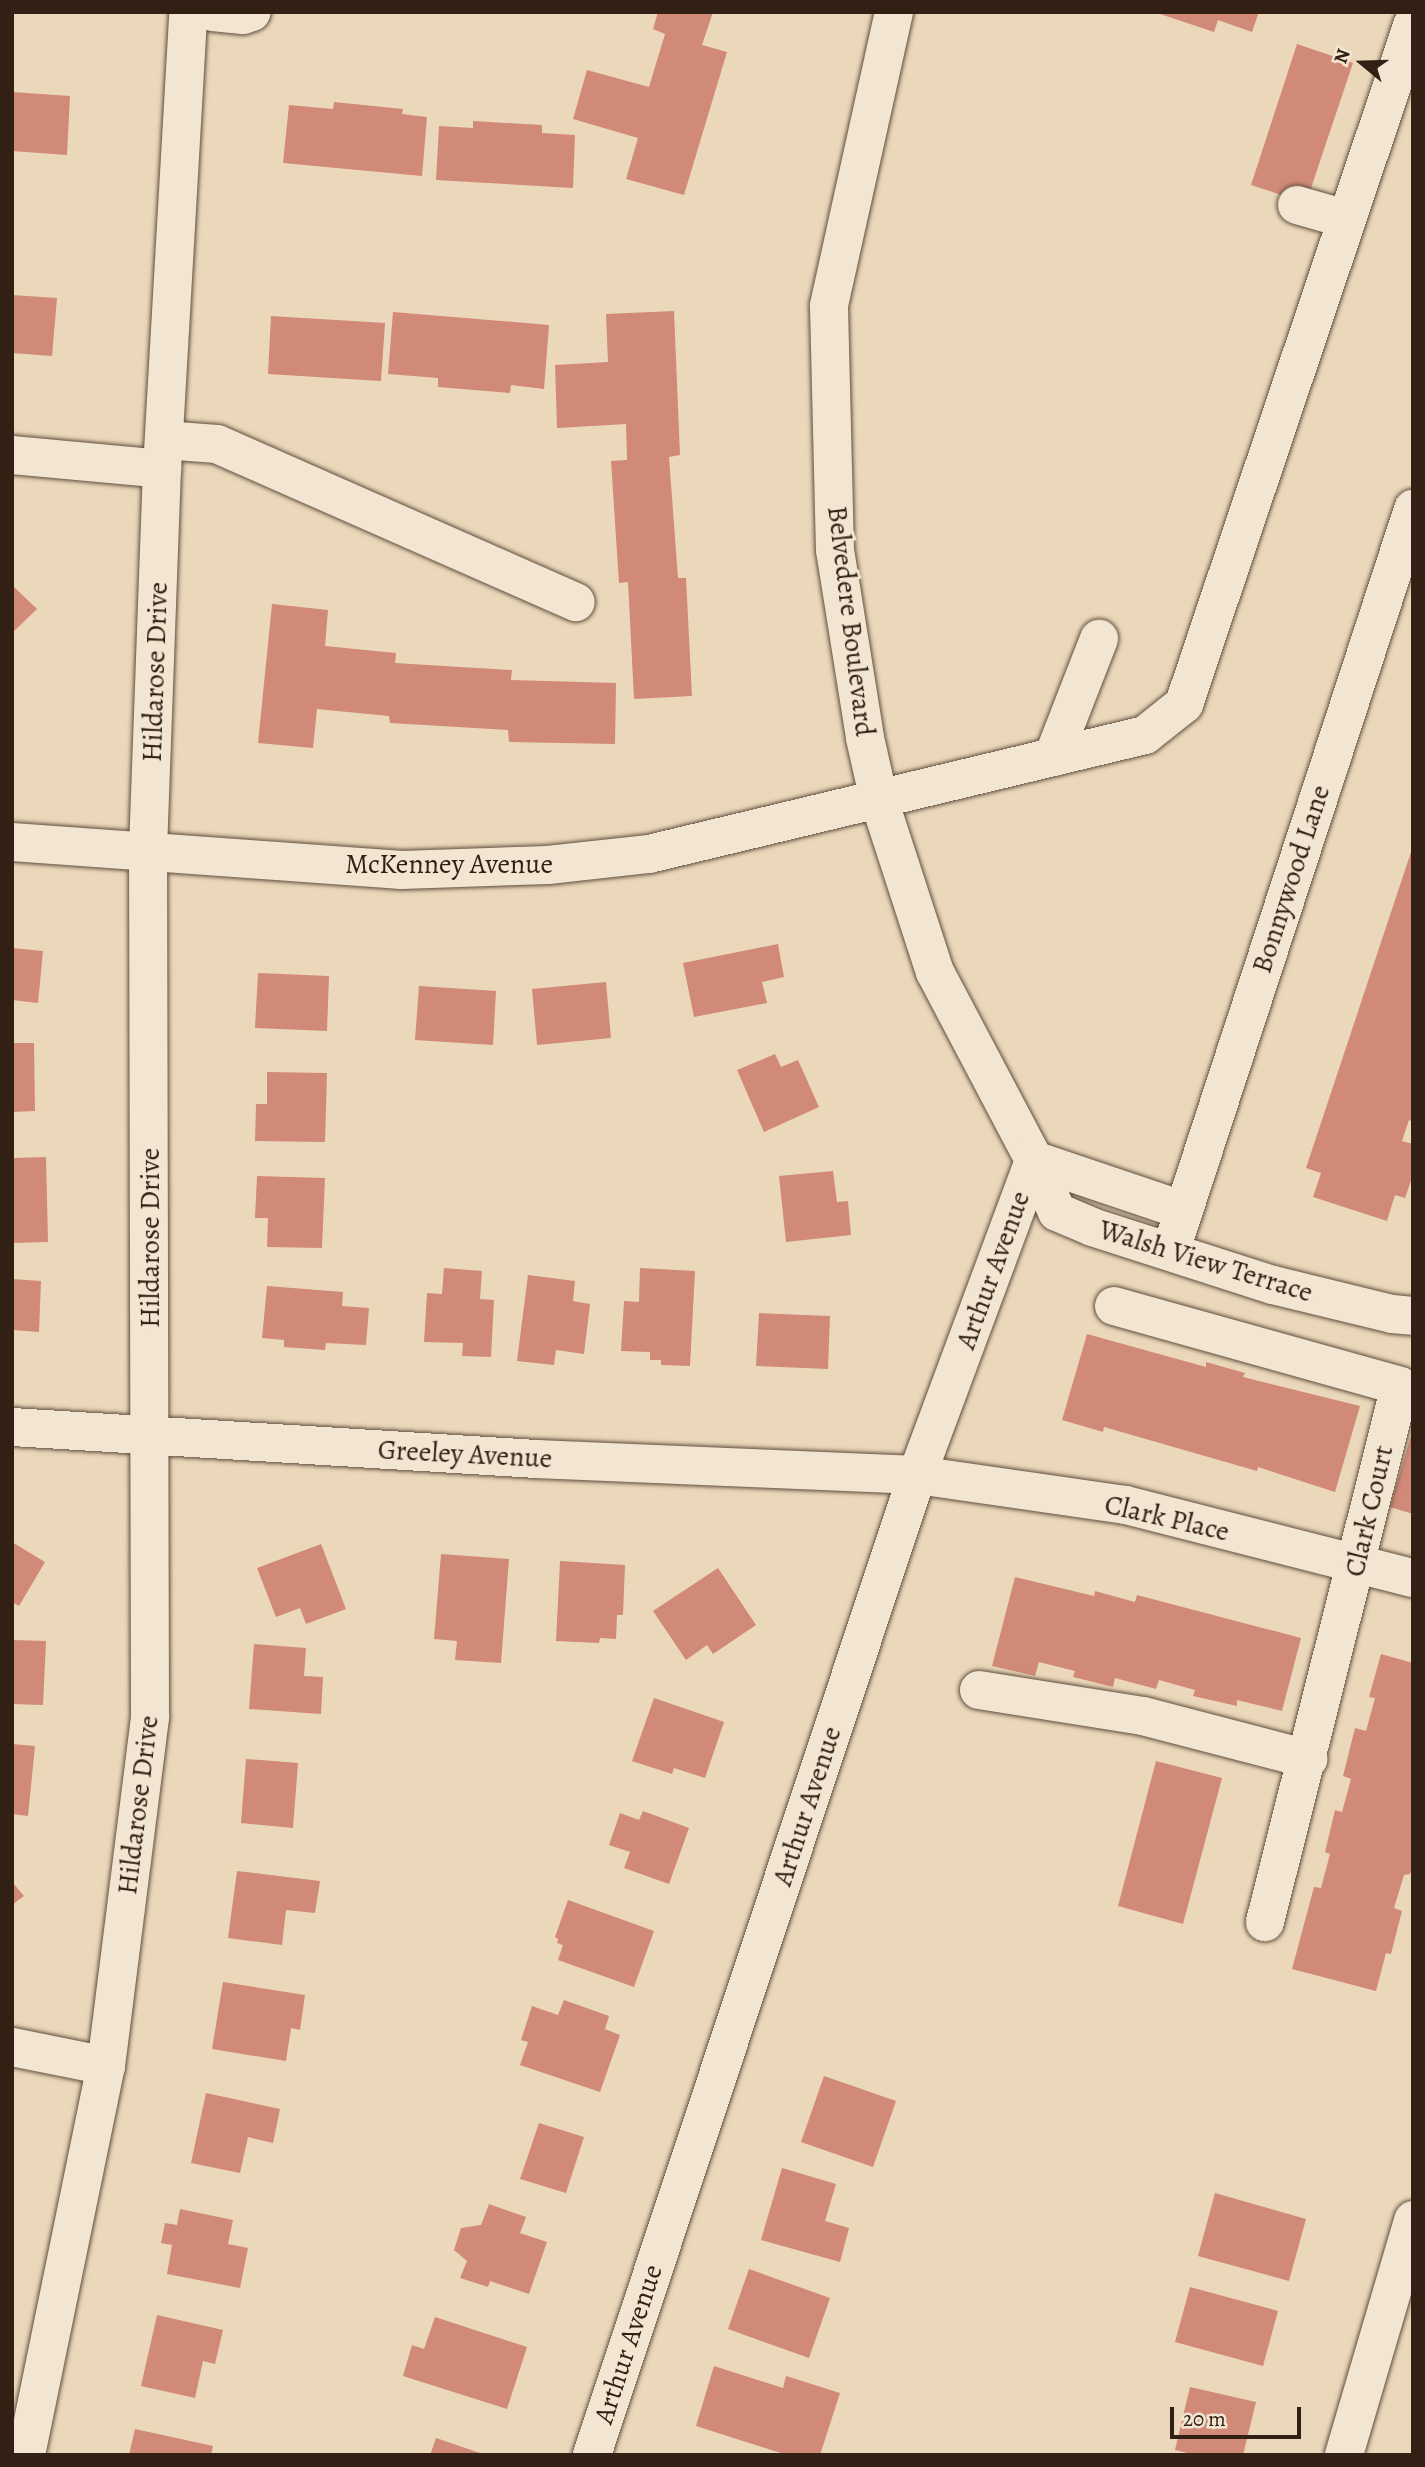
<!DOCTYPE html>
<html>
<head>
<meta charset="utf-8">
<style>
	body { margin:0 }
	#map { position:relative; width:1425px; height:2467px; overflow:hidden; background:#ebd8bb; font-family:Alegreya,serif }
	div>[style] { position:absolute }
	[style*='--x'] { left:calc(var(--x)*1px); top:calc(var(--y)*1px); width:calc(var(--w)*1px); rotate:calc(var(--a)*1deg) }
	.building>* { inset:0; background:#d18978 }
	.roads { filter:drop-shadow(0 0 2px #604e3d) drop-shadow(0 0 2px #604e3d) }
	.minor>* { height:38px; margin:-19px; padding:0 19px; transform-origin:19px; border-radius:19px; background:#f2e6d3 }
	span { translate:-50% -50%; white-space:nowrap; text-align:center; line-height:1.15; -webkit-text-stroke:6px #f2e6d3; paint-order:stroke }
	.street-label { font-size:28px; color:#312013 }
	.frame { position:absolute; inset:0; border:14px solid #312013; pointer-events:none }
	.north { position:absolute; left:1327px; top:28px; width:70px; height:70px; -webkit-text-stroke:5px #f2e6d3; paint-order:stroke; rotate:289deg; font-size:19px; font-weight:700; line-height:28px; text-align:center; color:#312013 }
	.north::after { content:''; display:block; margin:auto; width:24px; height:32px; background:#312013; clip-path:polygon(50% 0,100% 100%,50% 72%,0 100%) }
	.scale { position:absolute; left:1170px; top:2407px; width:131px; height:32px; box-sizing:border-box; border:4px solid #312013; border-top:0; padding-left:9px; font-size:21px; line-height:24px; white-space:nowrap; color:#312013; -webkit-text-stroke:5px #f2e6d3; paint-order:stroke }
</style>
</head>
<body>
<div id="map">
	<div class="building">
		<i style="clip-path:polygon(658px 12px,713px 12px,702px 45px,727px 52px,684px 195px,626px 179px,638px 138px,573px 119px,587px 70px,649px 87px,665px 34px,653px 29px)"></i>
		<i style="clip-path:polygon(1259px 12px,1252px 32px,1218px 20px,1214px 32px,1157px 13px)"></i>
		<i style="clip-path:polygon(1297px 44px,1353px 63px,1306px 203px,1251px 185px)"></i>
		<i style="clip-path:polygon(12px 92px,70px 96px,67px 155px,12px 151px)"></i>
		<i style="clip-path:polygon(334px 102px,403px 109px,402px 114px,427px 117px,422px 176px,283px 163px,289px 105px,333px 109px)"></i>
		<i style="clip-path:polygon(473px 121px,542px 125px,542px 133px,575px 135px,573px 188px,436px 180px,439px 126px,473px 128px)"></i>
		<i style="clip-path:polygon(12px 295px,57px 298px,52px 356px,12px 353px)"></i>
		<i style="clip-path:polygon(674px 311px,680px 455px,669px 457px,678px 578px,686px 578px,692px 696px,634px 699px,628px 582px,619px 583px,611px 461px,627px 460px,626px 424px,557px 428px,555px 365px,608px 362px,606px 314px)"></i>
		<i style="clip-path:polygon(393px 312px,549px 325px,544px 389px,511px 385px,510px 393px,438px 387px,438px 378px,388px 374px)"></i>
		<i style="clip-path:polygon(271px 316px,385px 323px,381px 381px,268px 374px)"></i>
		<i style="clip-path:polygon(12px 585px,37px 609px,12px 633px)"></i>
		<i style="clip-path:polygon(272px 604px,328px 610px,325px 646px,396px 653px,395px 663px,512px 670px,511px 680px,616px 683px,615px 744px,509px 742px,508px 730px,390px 723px,389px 716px,317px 709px,313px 748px,258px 743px)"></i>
		<i style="clip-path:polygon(1412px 849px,1413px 1122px,1409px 1120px,1402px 1141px,1413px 1144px,1413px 1175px,1405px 1198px,1395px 1195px,1387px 1221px,1313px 1197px,1321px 1173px,1306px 1168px)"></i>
		<i style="clip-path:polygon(778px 944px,784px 977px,762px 982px,767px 1003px,694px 1017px,683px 963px)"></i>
		<i style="clip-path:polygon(12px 948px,43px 951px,38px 1003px,12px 1000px)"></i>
		<i style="clip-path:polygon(258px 973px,329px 976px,327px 1031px,255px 1028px)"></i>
		<i style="clip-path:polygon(606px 982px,611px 1038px,537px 1045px,532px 989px)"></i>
		<i style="clip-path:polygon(419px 986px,496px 991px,493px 1045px,415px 1040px)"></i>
		<i style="clip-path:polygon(12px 1043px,34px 1043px,35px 1111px,12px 1112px)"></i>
		<i style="clip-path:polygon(775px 1054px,781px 1067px,798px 1060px,819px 1107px,764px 1132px,737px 1070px)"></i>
		<i style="clip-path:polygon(267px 1072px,327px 1073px,325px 1142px,255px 1141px,256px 1104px,267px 1104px)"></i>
		<i style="clip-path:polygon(46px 1157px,48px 1242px,12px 1243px,12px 1158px)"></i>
		<i style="clip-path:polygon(833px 1171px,837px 1202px,848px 1201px,851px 1235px,786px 1242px,779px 1176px)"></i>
		<i style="clip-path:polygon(257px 1176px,325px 1178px,322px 1248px,267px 1247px,268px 1218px,255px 1218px)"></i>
		<i style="clip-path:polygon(444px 1268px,482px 1271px,480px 1299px,494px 1300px,491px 1357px,462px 1356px,463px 1343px,424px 1342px,427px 1293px,442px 1294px)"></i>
		<i style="clip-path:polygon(640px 1268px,695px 1271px,690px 1366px,661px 1365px,661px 1360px,650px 1360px,650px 1352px,621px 1351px,624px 1301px,639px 1302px)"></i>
		<i style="clip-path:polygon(528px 1275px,575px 1281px,573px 1301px,590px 1304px,584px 1354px,556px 1350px,554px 1365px,517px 1361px)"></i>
		<i style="clip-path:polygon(12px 1279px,41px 1281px,39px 1332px,12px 1330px)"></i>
		<i style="clip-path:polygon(267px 1286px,343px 1292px,342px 1306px,369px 1308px,366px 1345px,326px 1343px,325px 1350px,284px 1347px,284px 1340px,262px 1338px)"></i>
		<i style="clip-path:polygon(759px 1313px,830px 1316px,828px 1369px,756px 1366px)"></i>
		<i style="clip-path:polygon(1087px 1334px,1206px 1367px,1206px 1362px,1245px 1373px,1243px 1377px,1360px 1406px,1335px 1492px,1258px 1467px,1257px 1471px,1104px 1427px,1103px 1432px,1062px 1420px)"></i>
		<i style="clip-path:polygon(1412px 1432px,1413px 1432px,1413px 1514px,1390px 1507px)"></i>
		<i style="clip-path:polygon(12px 1542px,45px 1562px,19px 1606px,12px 1602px)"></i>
		<i style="clip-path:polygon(321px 1544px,346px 1609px,306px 1624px,300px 1608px,276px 1617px,257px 1568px)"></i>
		<i style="clip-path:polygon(441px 1554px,509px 1559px,501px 1663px,455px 1660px,457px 1641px,434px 1639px)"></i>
		<i style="clip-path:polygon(560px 1561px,625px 1565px,623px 1615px,617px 1615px,616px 1639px,600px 1638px,599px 1643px,556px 1641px)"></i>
		<i style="clip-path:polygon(718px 1568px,756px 1625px,713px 1654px,707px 1645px,686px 1660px,653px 1611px)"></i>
		<i style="clip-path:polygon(1015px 1577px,1094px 1596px,1095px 1591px,1135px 1602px,1137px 1595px,1301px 1638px,1282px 1711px,1237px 1700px,1237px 1706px,1193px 1696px,1195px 1690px,1159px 1680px,1156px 1689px,1115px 1678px,1113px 1687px,1073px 1677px,1075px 1671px,1039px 1662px,1035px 1676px,992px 1666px)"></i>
		<i style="clip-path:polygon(12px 1640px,46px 1641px,43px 1705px,12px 1704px)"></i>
		<i style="clip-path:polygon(254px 1644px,306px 1648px,304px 1676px,323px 1677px,321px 1714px,249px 1709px)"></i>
		<i style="clip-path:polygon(1381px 1654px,1413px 1663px,1413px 1863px,1410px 1874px,1404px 1875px,1394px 1908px,1402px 1911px,1391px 1954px,1386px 1953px,1376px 1991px,1292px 1969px,1314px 1887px,1321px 1888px,1330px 1854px,1325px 1852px,1335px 1810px,1342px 1812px,1351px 1779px,1343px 1776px,1355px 1728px,1366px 1731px,1375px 1698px,1369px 1697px)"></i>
		<i style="clip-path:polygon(654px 1698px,724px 1722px,705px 1778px,674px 1768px,672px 1774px,632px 1761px)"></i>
		<i style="clip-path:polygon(12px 1744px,35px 1746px,28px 1816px,12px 1814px)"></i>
		<i style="clip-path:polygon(246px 1759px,298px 1763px,293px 1828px,241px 1823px)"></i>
		<i style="clip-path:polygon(1156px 1761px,1222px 1778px,1183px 1924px,1118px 1906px)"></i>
		<i style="clip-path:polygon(643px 1811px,689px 1828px,669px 1884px,624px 1868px,630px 1852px,609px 1845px,620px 1813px,639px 1820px)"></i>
		<i style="clip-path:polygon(237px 1871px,320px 1881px,315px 1913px,286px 1910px,282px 1945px,228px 1938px)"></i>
		<i style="clip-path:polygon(12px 1882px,24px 1896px,12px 1905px)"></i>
		<i style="clip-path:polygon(568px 1900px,654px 1931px,634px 1987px,558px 1960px,563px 1945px,557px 1943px,558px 1939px,555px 1937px)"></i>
		<i style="clip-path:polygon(223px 1982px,305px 1995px,300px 2030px,291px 2028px,286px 2061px,212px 2049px)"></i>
		<i style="clip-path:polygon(564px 2000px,609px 2016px,605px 2029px,620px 2035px,600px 2092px,520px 2065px,528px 2042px,521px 2040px,532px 2006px,558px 2015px)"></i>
		<i style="clip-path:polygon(824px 2076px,896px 2101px,873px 2167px,801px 2142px)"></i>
		<i style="clip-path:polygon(206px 2093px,280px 2109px,273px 2143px,248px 2137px,240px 2173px,191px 2163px)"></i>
		<i style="clip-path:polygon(539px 2123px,584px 2137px,566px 2193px,520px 2179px)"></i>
		<i style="clip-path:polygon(782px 2168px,836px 2184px,825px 2221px,849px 2228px,840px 2262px,761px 2240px)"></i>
		<i style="clip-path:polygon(1215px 2193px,1306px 2219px,1289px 2281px,1198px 2256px)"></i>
		<i style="clip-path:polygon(489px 2204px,526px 2217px,520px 2233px,547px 2242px,529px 2294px,490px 2281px,488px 2287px,460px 2278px,467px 2261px,454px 2250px,461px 2228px,481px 2225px)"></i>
		<i style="clip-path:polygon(180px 2209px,233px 2220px,228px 2244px,248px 2248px,240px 2288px,167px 2274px,172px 2245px,161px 2243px,165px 2223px,177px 2225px)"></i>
		<i style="clip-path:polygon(749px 2269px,830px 2298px,809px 2358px,728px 2329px)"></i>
		<i style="clip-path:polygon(1190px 2287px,1278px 2311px,1263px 2366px,1175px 2342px)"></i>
		<i style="clip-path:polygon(157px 2315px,223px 2330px,215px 2364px,203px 2361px,195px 2398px,141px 2386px)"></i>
		<i style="clip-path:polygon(435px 2317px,527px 2347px,507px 2409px,403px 2376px,412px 2345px,424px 2349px)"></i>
		<i style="clip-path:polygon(714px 2366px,783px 2388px,786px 2376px,840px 2393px,820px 2455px,787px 2455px,696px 2426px)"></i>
		<i style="clip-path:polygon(1190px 2387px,1256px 2402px,1243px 2455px,1196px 2455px,1175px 2450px)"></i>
		<i style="clip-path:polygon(135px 2429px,213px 2446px,211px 2455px,129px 2455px)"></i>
		<i style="clip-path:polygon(436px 2438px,483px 2454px,482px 2455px,430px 2455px)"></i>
	</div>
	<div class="roads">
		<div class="minor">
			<i style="--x:213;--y:12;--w:30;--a:6"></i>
			<i style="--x:243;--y:15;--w:9;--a:-18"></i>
			<i style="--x:894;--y:12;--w:301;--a:102.5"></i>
			<i style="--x:829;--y:306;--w:244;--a:88.6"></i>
			<i style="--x:835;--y:550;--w:190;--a:80.9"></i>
			<i style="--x:865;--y:738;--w:64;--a:77.3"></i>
			<i style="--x:879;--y:800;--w:181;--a:72"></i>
			<i style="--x:935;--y:972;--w:212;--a:62.2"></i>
			<i style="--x:1034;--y:1160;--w:57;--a:66.1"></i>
			<i style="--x:1057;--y:1212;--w:38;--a:23"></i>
			<i style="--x:1092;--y:1227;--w:190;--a:17.8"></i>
			<i style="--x:1273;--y:1285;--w:122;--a:13.7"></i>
			<i style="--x:1392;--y:1314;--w:21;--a:5"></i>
			<i style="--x:1297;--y:205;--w:51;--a:15.9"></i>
			<i style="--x:164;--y:440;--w:53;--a:4.3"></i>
			<i style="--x:217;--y:444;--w:392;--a:23.8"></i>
			<i style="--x:12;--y:455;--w:151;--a:5.3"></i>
			<i style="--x:1053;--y:757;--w:127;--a:-68.7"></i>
			<i style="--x:12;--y:842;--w:391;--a:4.1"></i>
			<i style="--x:402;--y:870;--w:146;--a:-2"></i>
			<i style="--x:548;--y:865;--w:102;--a:-6.2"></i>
			<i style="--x:649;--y:854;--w:510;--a:-13.49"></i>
			<i style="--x:1145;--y:735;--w:50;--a:-38.5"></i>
			<i style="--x:1184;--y:704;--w:718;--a:-71.41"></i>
			<i style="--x:1034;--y:1160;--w:156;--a:18.7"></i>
			<i style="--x:1171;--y:1250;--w:780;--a:-71.91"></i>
			<i style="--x:1114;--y:1306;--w:297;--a:15.6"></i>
			<i style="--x:1400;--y:1386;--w:553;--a:104.14"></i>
			<i style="--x:12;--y:1427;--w:526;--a:3.49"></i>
			<i style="--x:537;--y:1459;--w:380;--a:2.4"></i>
			<i style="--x:917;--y:1475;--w:211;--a:8.2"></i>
			<i style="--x:1126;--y:1505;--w:296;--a:14.3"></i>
			<i style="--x:979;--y:1690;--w:166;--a:9"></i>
			<i style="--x:1143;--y:1716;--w:171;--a:14.6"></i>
			<i style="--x:12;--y:2047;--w:96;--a:11.4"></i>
			<i style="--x:26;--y:2455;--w:397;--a:-78.4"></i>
			<i style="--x:106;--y:2066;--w:352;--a:-82.8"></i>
			<i style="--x:150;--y:1717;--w:867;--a:-90.13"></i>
			<i style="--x:148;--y:850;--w:381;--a:-87.9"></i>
			<i style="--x:162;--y:469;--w:458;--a:-86.7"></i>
			<i style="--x:592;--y:2455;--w:1032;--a:-71.65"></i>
			<i style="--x:917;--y:1475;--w:336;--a:-69.6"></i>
			<i style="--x:1344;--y:2455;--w:245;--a:-73.6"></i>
		</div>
	</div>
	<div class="street-label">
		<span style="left:851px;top:621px;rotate:83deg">Belvedere Boulevard</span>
		<span style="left:155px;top:672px;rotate:-88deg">Hildarose Drive</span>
		<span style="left:449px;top:864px">McKenney Avenue</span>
		<span style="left:1291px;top:879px;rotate:-72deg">Bonnywood Lane</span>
		<span style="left:150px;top:1238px;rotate:-90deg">Hildarose Drive</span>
		<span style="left:1206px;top:1261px;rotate:17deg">Walsh View Terrace</span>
		<span style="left:993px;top:1270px;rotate:-70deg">Arthur Avenue</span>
		<span style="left:465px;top:1454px;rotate:3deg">Greeley Avenue</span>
		<span style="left:1369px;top:1511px;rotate:-77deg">Clark Court</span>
		<span style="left:1167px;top:1518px;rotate:13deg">Clark Place</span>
		<span style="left:138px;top:1805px;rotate:-83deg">Hildarose Drive</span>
		<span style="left:807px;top:1806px;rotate:-72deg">Arthur Avenue</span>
		<span style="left:628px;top:2344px;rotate:-72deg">Arthur Avenue</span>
	</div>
	<div class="frame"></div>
	<div class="north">N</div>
	<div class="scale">20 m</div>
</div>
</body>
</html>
